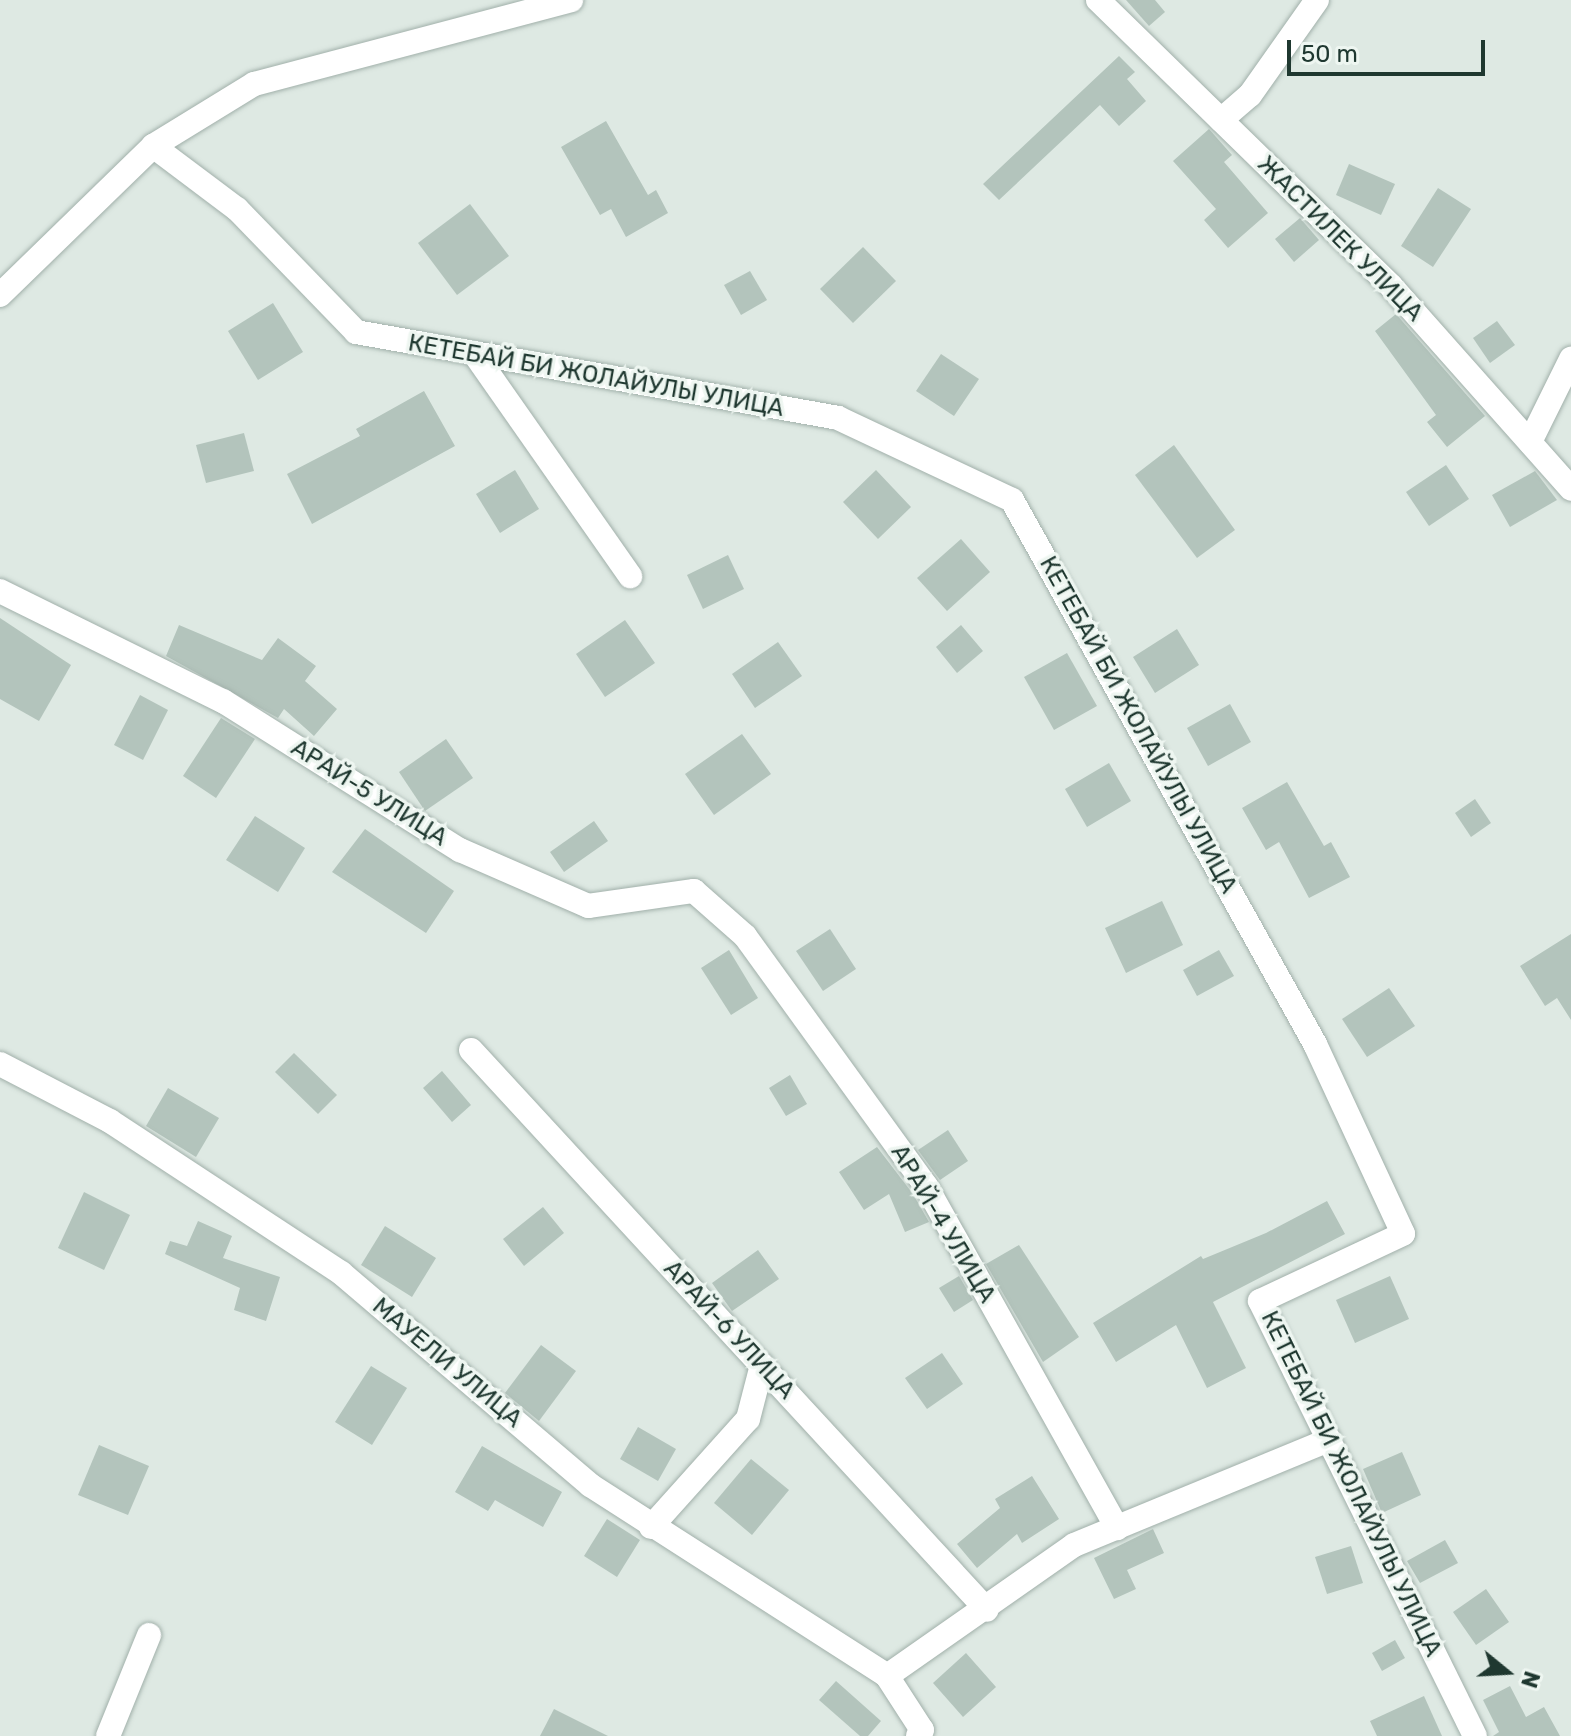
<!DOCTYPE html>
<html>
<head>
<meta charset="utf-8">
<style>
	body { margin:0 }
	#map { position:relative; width:1571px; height:1736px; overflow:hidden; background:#dee9e3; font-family:Rubik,sans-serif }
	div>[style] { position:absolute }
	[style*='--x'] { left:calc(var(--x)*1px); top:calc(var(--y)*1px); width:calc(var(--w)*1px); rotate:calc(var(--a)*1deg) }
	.building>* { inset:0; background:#b3c4bc }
	.roads { filter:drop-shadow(0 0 2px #a1b0aa) drop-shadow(0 0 2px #a1b0aa) }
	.minor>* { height:24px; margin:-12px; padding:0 12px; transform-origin:12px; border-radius:12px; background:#fff }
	span { translate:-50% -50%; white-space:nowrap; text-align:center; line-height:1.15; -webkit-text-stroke:7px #eef6f1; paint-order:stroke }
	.street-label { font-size:24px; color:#1f3830 }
	.north { position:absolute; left:1467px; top:1632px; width:80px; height:80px; -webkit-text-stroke:6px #eef6f1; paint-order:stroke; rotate:108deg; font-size:22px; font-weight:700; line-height:32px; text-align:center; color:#1f3830 }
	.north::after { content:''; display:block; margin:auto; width:28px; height:36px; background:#1f3830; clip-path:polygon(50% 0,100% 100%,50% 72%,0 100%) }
	.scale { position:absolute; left:1287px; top:40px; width:198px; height:36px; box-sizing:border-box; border:4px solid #1f3830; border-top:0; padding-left:10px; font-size:24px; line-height:28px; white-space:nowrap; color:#1f3830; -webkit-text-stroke:6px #eef6f1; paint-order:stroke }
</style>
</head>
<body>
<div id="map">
	<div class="building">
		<i style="clip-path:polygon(1126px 0,1155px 0,1165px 12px,1149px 26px)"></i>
		<i style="clip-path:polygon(1119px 56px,1135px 72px,1127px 79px,1146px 101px,1119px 126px,1100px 105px,999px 200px,983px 184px)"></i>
		<i style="clip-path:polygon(606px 121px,648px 195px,656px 190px,668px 213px,626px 237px,611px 209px,600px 215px,561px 147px)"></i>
		<i style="clip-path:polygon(1209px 129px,1232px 155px,1224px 162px,1268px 213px,1228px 248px,1204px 220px,1216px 209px,1173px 161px)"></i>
		<i style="clip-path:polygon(1349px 164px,1395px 184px,1381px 215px,1336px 195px)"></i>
		<i style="clip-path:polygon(1438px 188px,1471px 209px,1433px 267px,1401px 246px)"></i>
		<i style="clip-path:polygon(470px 204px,509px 256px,457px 295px,418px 243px)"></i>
		<i style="clip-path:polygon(1300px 218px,1319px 240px,1294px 262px,1275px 239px)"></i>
		<i style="clip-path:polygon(863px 247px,896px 281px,853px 323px,820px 289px)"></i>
		<i style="clip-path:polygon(750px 271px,767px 300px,741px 315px,724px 285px)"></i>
		<i style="clip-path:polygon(273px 303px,303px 352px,258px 380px,228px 331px)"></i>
		<i style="clip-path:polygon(1396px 314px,1485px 416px,1447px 447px,1427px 422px,1436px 415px,1375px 331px)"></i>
		<i style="clip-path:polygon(1497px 321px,1515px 345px,1490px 363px,1473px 338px)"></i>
		<i style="clip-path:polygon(941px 354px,979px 379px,954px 416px,916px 391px)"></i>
		<i style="clip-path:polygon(424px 391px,455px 446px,312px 524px,287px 474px,360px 436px,356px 429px)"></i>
		<i style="clip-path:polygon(244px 433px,254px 471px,206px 483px,196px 445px)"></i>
		<i style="clip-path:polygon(1174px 445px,1235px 530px,1197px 558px,1135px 475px)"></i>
		<i style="clip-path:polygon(1446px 465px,1469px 499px,1429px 526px,1406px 492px)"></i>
		<i style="clip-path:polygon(515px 470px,539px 509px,500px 533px,476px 494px)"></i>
		<i style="clip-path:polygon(876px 470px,911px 507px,878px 539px,843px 502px)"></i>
		<i style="clip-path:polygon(1535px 471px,1557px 500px,1510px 527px,1492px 495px)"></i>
		<i style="clip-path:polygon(961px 539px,990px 572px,947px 611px,917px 578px)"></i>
		<i style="clip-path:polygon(728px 555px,744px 589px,703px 609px,687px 575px)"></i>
		<i style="clip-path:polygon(0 618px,71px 665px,39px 721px,0 699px)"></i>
		<i style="clip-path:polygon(625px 620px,655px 663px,605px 697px,576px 654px)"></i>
		<i style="clip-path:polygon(179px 625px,262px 660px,278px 638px,316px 666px,305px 681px,337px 709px,314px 736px,284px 709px,278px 718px,166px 656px)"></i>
		<i style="clip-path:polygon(961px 625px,983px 651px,957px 673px,936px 647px)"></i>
		<i style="clip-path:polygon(1177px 629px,1199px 665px,1155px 693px,1133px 657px)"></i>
		<i style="clip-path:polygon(778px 642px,802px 676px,755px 708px,732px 674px)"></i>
		<i style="clip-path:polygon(1067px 653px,1097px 706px,1054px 730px,1024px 677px)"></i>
		<i style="clip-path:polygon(140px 695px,168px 710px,143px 760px,114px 745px)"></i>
		<i style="clip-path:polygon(1230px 704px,1251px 742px,1208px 766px,1187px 728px)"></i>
		<i style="clip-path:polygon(221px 718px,255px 739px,216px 798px,183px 776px)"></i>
		<i style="clip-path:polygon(742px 734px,771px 774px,714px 815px,685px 774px)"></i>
		<i style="clip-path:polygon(446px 739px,473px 778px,425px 811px,399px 772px)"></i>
		<i style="clip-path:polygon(1109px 763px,1131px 801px,1087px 827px,1065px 789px)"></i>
		<i style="clip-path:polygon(1287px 782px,1324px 846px,1331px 842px,1350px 877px,1309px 898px,1279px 842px,1266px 850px,1242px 808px)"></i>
		<i style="clip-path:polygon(1475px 799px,1491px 823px,1471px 837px,1455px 813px)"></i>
		<i style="clip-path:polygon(255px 816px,305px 848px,278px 892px,226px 860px)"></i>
		<i style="clip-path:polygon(594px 821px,608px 841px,564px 872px,550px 852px)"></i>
		<i style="clip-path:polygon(365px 829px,454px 891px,426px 933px,332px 872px)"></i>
		<i style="clip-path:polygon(1162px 901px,1183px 945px,1126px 973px,1105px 928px)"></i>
		<i style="clip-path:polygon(830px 929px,856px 969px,823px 991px,796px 951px)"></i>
		<i style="clip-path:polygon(1571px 934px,1571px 1020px,1557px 998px,1545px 1006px,1520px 966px)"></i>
		<i style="clip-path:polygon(729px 950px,758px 998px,731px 1015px,701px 968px)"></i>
		<i style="clip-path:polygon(1219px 950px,1234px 976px,1197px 996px,1183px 970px)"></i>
		<i style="clip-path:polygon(1389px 988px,1415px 1026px,1367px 1057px,1342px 1019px)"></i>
		<i style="clip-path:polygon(294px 1053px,337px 1095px,318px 1114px,275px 1072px)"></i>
		<i style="clip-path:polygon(442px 1071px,471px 1105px,452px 1122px,423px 1088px)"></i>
		<i style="clip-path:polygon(790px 1075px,807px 1104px,786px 1116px,769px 1088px)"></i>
		<i style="clip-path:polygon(168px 1088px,219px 1118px,196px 1157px,146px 1126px)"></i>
		<i style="clip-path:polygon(948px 1130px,968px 1161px,940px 1180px,918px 1150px)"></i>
		<i style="clip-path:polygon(877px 1147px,913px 1194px,929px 1222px,905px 1232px,889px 1194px,864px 1210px,839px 1172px)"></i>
		<i style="clip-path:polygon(84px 1192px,130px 1215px,104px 1270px,58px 1248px)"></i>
		<i style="clip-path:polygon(1327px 1201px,1345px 1234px,1213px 1302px,1246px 1368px,1207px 1388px,1176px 1325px,1116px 1362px,1093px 1323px,1201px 1256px,1203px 1259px,1266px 1233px)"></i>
		<i style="clip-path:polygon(543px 1207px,564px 1233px,524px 1266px,503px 1239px)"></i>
		<i style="clip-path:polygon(198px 1221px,232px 1236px,223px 1258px,280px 1277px,266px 1321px,234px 1310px,240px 1288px,165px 1254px,170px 1241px,187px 1246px)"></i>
		<i style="clip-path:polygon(385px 1226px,436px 1258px,412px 1297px,361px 1265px)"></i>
		<i style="clip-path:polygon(1019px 1245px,1079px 1337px,1043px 1362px,986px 1264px)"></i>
		<i style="clip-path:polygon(758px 1250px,779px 1279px,732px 1311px,712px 1283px)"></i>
		<i style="clip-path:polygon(959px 1276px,973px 1300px,954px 1312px,939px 1288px)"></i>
		<i style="clip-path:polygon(1390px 1276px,1409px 1319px,1355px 1343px,1336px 1300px)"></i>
		<i style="clip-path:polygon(541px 1345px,576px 1371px,539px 1421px,505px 1393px)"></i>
		<i style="clip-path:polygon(942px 1353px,963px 1384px,927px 1409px,905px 1378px)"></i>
		<i style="clip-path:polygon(371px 1366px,407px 1388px,372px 1445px,335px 1422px)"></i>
		<i style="clip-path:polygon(638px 1427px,676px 1449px,658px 1481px,620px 1459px)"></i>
		<i style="clip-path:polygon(99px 1445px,149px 1466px,128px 1515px,78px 1495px)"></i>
		<i style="clip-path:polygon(482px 1446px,562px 1492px,543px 1527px,495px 1500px,488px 1511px,455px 1492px)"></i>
		<i style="clip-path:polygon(1402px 1452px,1421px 1495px,1382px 1513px,1363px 1469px)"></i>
		<i style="clip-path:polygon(751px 1459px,789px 1490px,752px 1535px,714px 1503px)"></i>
		<i style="clip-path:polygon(1032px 1476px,1059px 1519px,1022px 1543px,1017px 1534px,977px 1568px,957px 1544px,1000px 1508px,995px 1499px)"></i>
		<i style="clip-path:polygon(607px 1519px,640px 1540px,617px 1577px,584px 1556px)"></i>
		<i style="clip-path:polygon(1153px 1529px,1164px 1553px,1127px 1570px,1136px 1589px,1114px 1599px,1094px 1558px)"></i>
		<i style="clip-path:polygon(1445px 1540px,1458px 1563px,1420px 1583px,1407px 1561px)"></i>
		<i style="clip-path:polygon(1351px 1546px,1363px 1583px,1327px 1594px,1315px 1557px)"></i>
		<i style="clip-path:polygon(1486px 1589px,1509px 1622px,1476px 1645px,1453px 1612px)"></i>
		<i style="clip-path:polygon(1395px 1640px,1405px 1658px,1382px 1671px,1372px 1653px)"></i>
		<i style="clip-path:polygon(966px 1653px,996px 1687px,963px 1717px,933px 1683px)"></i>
		<i style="clip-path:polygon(836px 1681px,881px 1721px,868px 1736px,860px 1736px,819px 1700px)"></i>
		<i style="clip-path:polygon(1510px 1686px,1526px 1717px,1544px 1707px,1560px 1736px,1493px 1736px,1499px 1732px,1483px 1700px)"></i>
		<i style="clip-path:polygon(1424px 1696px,1442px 1736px,1377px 1736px,1370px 1721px)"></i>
		<i style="clip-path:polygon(554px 1709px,608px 1736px,540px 1736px)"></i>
	</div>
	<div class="roads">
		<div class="minor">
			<i style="--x:1098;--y:0;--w:409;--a:44.3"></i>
			<i style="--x:1391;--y:286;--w:271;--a:48.4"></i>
			<i style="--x:1221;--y:120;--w:38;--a:-41"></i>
			<i style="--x:1250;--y:95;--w:116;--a:-54.8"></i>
			<i style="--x:153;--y:146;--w:105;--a:36.9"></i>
			<i style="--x:237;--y:209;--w:171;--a:45.9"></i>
			<i style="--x:356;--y:332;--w:490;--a:10.1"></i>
			<i style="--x:838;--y:418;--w:192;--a:25.2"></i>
			<i style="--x:1012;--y:500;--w:623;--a:60.88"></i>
			<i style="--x:1315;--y:1044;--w:209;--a:65.1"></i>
			<i style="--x:1403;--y:1234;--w:158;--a:154.9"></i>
			<i style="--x:1260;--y:1301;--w:485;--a:63.7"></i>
			<i style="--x:0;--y:295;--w:214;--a:-44.2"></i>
			<i style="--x:153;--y:146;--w:119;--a:-31.5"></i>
			<i style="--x:254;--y:84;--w:328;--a:-14.8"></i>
			<i style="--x:476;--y:356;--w:269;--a:55"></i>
			<i style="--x:1530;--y:442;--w:93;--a:-63.7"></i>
			<i style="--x:0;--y:591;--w:249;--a:26.3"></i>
			<i style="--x:223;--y:701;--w:280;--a:32.2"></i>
			<i style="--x:460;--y:850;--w:140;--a:23.6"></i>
			<i style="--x:588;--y:906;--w:107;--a:-8.1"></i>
			<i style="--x:694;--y:891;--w:68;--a:41.4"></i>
			<i style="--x:745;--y:936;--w:309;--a:54.1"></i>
			<i style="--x:926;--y:1186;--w:392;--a:60.8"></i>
			<i style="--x:471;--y:1050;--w:761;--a:47.34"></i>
			<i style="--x:0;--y:1064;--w:124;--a:27.4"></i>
			<i style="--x:110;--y:1121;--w:277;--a:33.3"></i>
			<i style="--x:341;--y:1273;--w:327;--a:40.4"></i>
			<i style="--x:590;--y:1485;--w:353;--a:32.7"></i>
			<i style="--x:887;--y:1676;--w:64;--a:57.1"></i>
			<i style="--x:922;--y:1730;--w:7;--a:124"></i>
			<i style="--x:651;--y:1527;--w:145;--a:-48.1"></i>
			<i style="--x:748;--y:1419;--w:56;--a:-75.5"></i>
			<i style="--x:887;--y:1676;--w:228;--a:-35"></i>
			<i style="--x:1074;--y:1545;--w:276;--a:-22.4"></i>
			<i style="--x:108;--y:1736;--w:109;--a:-67.9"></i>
		</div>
	</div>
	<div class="street-label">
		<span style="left:1340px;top:239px;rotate:45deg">ЖАСТИЛЕК УЛИЦА</span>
		<span style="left:596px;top:376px;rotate:10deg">КЕТЕБАЙ БИ ЖОЛАЙУЛЫ УЛИЦА</span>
		<span style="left:1138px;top:725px;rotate:61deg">КЕТЕБАЙ БИ ЖОЛАЙУЛЫ УЛИЦА</span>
		<span style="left:369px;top:793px;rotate:32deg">АРАЙ-5 УЛИЦА</span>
		<span style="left:943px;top:1224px;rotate:59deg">АРАЙ-4 УЛИЦА</span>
		<span style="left:729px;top:1330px;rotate:47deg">АРАЙ-6 УЛИЦА</span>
		<span style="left:447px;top:1363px;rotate:40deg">МАУЕЛИ УЛИЦА</span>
		<span style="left:1351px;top:1484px;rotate:64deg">КЕТЕБАЙ БИ ЖОЛАЙУЛЫ УЛИЦА</span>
	</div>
	<div class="north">N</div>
	<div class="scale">50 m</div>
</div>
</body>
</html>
